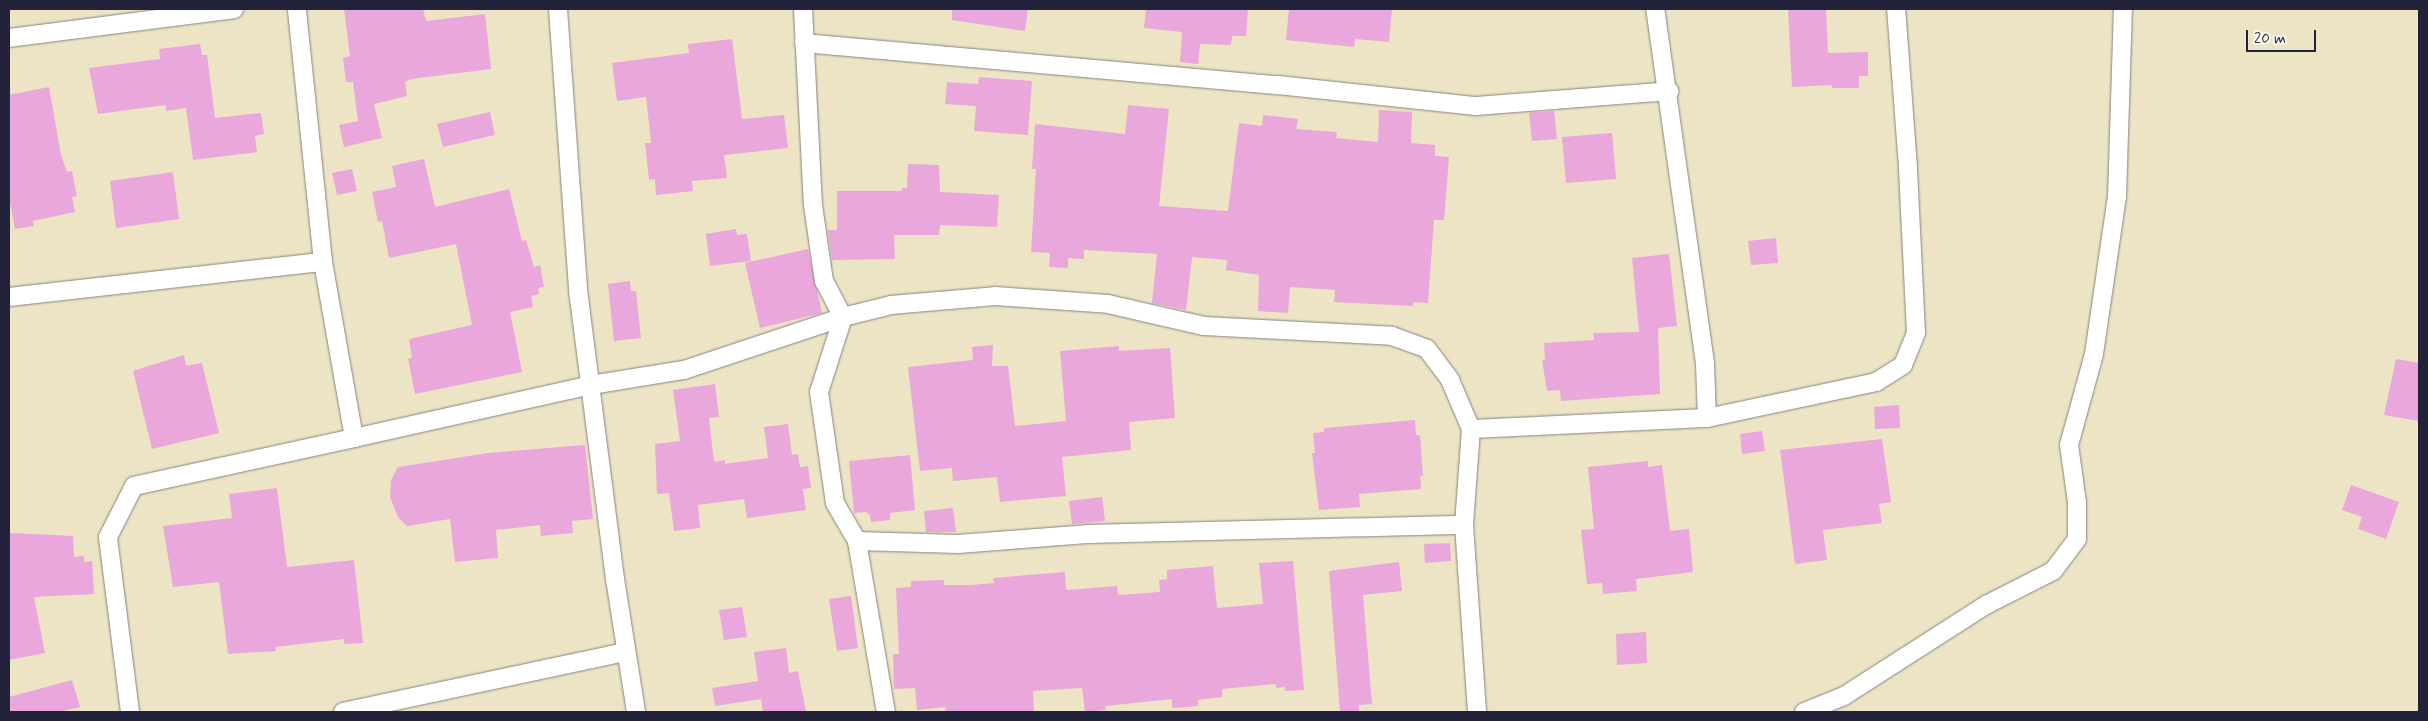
<!DOCTYPE html>
<html>
<head>
<meta charset="utf-8">
<style>
	body { margin:0 }
	#map { position:relative; width:2428px; height:721px; overflow:hidden; background:#ece4c4; font-family:Mynerve,sans-serif }
	div>[style] { position:absolute }
	[style*='--x'] { left:calc(var(--x)*1px); top:calc(var(--y)*1px); width:calc(var(--w)*1px); rotate:calc(var(--a)*1deg) }
	.building>* { inset:0; background:#eaa7db }
	.roads { filter:drop-shadow(0 0 1px #878380) drop-shadow(0 0 1px #878380) }
	.street>* { height:18px; margin:-9px; padding:0 9px; transform-origin:9px; border-radius:9px; background:#fff }
	span { translate:-50% -50%; white-space:nowrap; text-align:center; line-height:1.15; -webkit-text-stroke:4px #fbf7ec; paint-order:stroke }
	.frame { position:absolute; inset:0; border:10px solid #22223b; pointer-events:none }
	.scale { position:absolute; left:2246px; top:30px; width:70px; height:22px; box-sizing:border-box; border:2px solid #22223b; border-top:0; padding-left:6px; font-size:15px; line-height:18px; white-space:nowrap; color:#22223b; -webkit-text-stroke:4px #fbf7ec; paint-order:stroke }
</style>
</head>
<body>
<div id="map">
	<div class="building">
		<i style="clip-path:polygon(344px 9px,423px 9px,426px 21px,485px 14px,491px 69px,411px 79px,405px 82px,407px 96px,374px 104px,382px 138px,344px 147px,339px 125px,358px 121px,353px 82px,346px 82px,343px 58px,350px 56px)"></i>
		<i style="clip-path:polygon(952px 9px,1028px 9px,1025px 31px,952px 20px)"></i>
		<i style="clip-path:polygon(1146px 9px,1248px 9px,1246px 36px,1232px 36px,1231px 45px,1200px 44px,1198px 64px,1180px 62px,1182px 32px,1144px 28px)"></i>
		<i style="clip-path:polygon(1289px 9px,1392px 9px,1389px 42px,1355px 39px,1354px 47px,1286px 40px)"></i>
		<i style="clip-path:polygon(1788px 9px,1826px 9px,1828px 53px,1868px 52px,1868px 76px,1859px 76px,1859px 88px,1832px 88px,1832px 85px,1792px 87px)"></i>
		<i style="clip-path:polygon(732px 39px,742px 119px,784px 115px,788px 148px,724px 155px,727px 178px,692px 181px,693px 191px,656px 195px,655px 179px,649px 180px,645px 143px,651px 143px,646px 97px,617px 101px,612px 63px,689px 53px,688px 44px)"></i>
		<i style="clip-path:polygon(200px 44px,202px 55px,207px 55px,215px 118px,261px 113px,264px 134px,255px 136px,257px 152px,193px 160px,186px 108px,166px 111px,166px 105px,98px 114px,89px 68px,160px 59px,159px 49px)"></i>
		<i style="clip-path:polygon(979px 77px,1032px 81px,1028px 135px,974px 131px,976px 106px,945px 104px,947px 82px,978px 84px)"></i>
		<i style="clip-path:polygon(49px 87px,61px 155px,67px 172px,72px 171px,77px 196px,72px 197px,75px 212px,33px 221px,34px 226px,15px 229px,9px 197px,9px 95px)"></i>
		<i style="clip-path:polygon(1128px 105px,1169px 109px,1159px 206px,1228px 211px,1239px 123px,1262px 126px,1263px 115px,1298px 119px,1296px 129px,1337px 132px,1336px 138px,1378px 142px,1379px 110px,1412px 112px,1411px 143px,1435px 145px,1435px 156px,1449px 157px,1444px 220px,1434px 220px,1428px 303px,1413px 302px,1413px 306px,1334px 302px,1335px 290px,1290px 287px,1288px 313px,1258px 311px,1259px 275px,1226px 270px,1227px 260px,1192px 257px,1186px 310px,1152px 303px,1157px 254px,1084px 250px,1084px 259px,1068px 258px,1068px 268px,1049px 267px,1050px 253px,1031px 252px,1036px 169px,1032px 169px,1035px 124px,1125px 134px)"></i>
		<i style="clip-path:polygon(1554px 111px,1557px 139px,1532px 141px,1529px 113px)"></i>
		<i style="clip-path:polygon(490px 112px,495px 135px,443px 147px,437px 124px)"></i>
		<i style="clip-path:polygon(1612px 133px,1616px 179px,1566px 183px,1562px 137px)"></i>
		<i style="clip-path:polygon(424px 159px,435px 207px,509px 189px,522px 241px,526px 240px,534px 267px,540px 265px,544px 287px,538px 288px,539px 294px,531px 296px,533px 307px,510px 312px,522px 372px,415px 394px,408px 359px,412px 358px,409px 339px,472px 325px,456px 244px,389px 258px,382px 221px,378px 222px,372px 192px,396px 187px,392px 166px)"></i>
		<i style="clip-path:polygon(908px 164px,939px 165px,940px 192px,999px 195px,997px 227px,940px 225px,939px 235px,894px 235px,895px 259px,832px 260px,828px 230px,837px 230px,837px 191px,902px 191px,902px 188px,907px 188px)"></i>
		<i style="clip-path:polygon(352px 169px,357px 191px,337px 195px,332px 173px)"></i>
		<i style="clip-path:polygon(173px 172px,179px 219px,116px 228px,110px 181px)"></i>
		<i style="clip-path:polygon(736px 229px,737px 235px,747px 234px,751px 261px,710px 266px,706px 234px)"></i>
		<i style="clip-path:polygon(1776px 238px,1778px 263px,1751px 265px,1748px 241px)"></i>
		<i style="clip-path:polygon(808px 249px,822px 313px,760px 328px,745px 263px)"></i>
		<i style="clip-path:polygon(1669px 254px,1677px 326px,1658px 328px,1660px 394px,1561px 401px,1560px 390px,1547px 391px,1542px 360px,1545px 360px,1544px 343px,1594px 340px,1593px 333px,1639px 332px,1632px 258px)"></i>
		<i style="clip-path:polygon(630px 281px,631px 291px,636px 291px,641px 338px,614px 341px,608px 284px)"></i>
		<i style="clip-path:polygon(993px 345px,992px 366px,1008px 366px,1015px 426px,1066px 421px,1060px 351px,1119px 346px,1119px 351px,1170px 348px,1175px 418px,1129px 422px,1131px 450px,1062px 457px,1066px 496px,1000px 502px,997px 477px,953px 481px,952px 468px,920px 471px,908px 367px,973px 360px,972px 347px)"></i>
		<i style="clip-path:polygon(184px 355px,186px 366px,202px 363px,219px 433px,152px 449px,133px 371px)"></i>
		<i style="clip-path:polygon(2396px 359px,2419px 363px,2419px 421px,2384px 415px)"></i>
		<i style="clip-path:polygon(715px 384px,719px 417px,709px 418px,714px 462px,725px 460px,725px 464px,768px 458px,764px 427px,788px 424px,792px 455px,798px 454px,800px 467px,808px 466px,811px 488px,803px 489px,806px 510px,747px 518px,744px 499px,698px 505px,700px 528px,674px 531px,669px 493px,657px 494px,655px 444px,680px 441px,673px 390px)"></i>
		<i style="clip-path:polygon(1899px 405px,1900px 428px,1875px 429px,1874px 407px)"></i>
		<i style="clip-path:polygon(1415px 420px,1416px 435px,1420px 435px,1423px 476px,1420px 476px,1421px 489px,1359px 494px,1360px 507px,1319px 510px,1312px 453px,1315px 453px,1313px 433px,1324px 432px,1324px 428px)"></i>
		<i style="clip-path:polygon(1762px 431px,1765px 451px,1742px 454px,1740px 434px)"></i>
		<i style="clip-path:polygon(1882px 439px,1891px 502px,1879px 504px,1882px 523px,1823px 530px,1827px 560px,1795px 564px,1780px 450px)"></i>
		<i style="clip-path:polygon(585px 445px,593px 519px,572px 521px,573px 533px,541px 536px,540px 525px,496px 530px,498px 558px,455px 562px,450px 519px,407px 526px,398px 517px,390px 497px,391px 480px,398px 467px,488px 453px)"></i>
		<i style="clip-path:polygon(910px 455px,915px 510px,890px 513px,890px 520px,871px 522px,870px 515px,866px 512px,854px 513px,849px 461px)"></i>
		<i style="clip-path:polygon(1648px 461px,1648px 467px,1662px 465px,1670px 531px,1689px 529px,1693px 572px,1636px 579px,1637px 591px,1603px 594px,1602px 583px,1587px 584px,1581px 530px,1594px 529px,1588px 467px)"></i>
		<i style="clip-path:polygon(2351px 485px,2399px 502px,2386px 539px,2358px 529px,2362px 517px,2342px 510px)"></i>
		<i style="clip-path:polygon(277px 488px,287px 567px,354px 560px,363px 643px,344px 644px,344px 639px,275px 647px,276px 651px,228px 654px,219px 582px,173px 587px,163px 526px,232px 518px,229px 494px)"></i>
		<i style="clip-path:polygon(1102px 497px,1105px 521px,1072px 524px,1069px 501px)"></i>
		<i style="clip-path:polygon(953px 508px,956px 532px,926px 532px,924px 511px)"></i>
		<i style="clip-path:polygon(9px 533px,73px 536px,74px 557px,84px 556px,84px 562px,92px 561px,94px 594px,34px 597px,45px 653px,9px 660px)"></i>
		<i style="clip-path:polygon(1450px 543px,1451px 561px,1425px 563px,1424px 544px)"></i>
		<i style="clip-path:polygon(1293px 561px,1304px 690px,1285px 691px,1285px 687px,1276px 688px,1276px 684px,1222px 689px,1222px 697px,1198px 700px,1198px 706px,1172px 708px,1172px 699px,1105px 706px,1106px 710px,1085px 712px,1082px 688px,1033px 691px,1034px 712px,946px 712px,945px 707px,917px 710px,915px 688px,894px 689px,893px 654px,899px 654px,896px 588px,911px 587px,911px 581px,944px 580px,944px 585px,971px 585px,994px 583px,993px 578px,1065px 572px,1066px 590px,1117px 586px,1118px 595px,1160px 592px,1159px 580px,1167px 579px,1167px 570px,1213px 566px,1217px 608px,1263px 604px,1259px 563px)"></i>
		<i style="clip-path:polygon(1399px 562px,1402px 591px,1363px 595px,1372px 704px,1359px 705px,1359px 712px,1340px 712px,1329px 571px)"></i>
		<i style="clip-path:polygon(851px 596px,858px 648px,837px 651px,829px 599px)"></i>
		<i style="clip-path:polygon(742px 607px,747px 637px,724px 640px,719px 610px)"></i>
		<i style="clip-path:polygon(1646px 632px,1647px 663px,1617px 665px,1616px 634px)"></i>
		<i style="clip-path:polygon(786px 648px,789px 673px,798px 671px,806px 712px,763px 712px,761px 699px,715px 706px,712px 688px,758px 681px,754px 652px)"></i>
		<i style="clip-path:polygon(72px 680px,80px 707px,59px 712px,9px 712px,9px 697px)"></i>
	</div>
	<div class="roads">
		<div class="street">
			<i style="--x:558;--y:9;--w:282;--a:85.9"></i>
			<i style="--x:578;--y:290;--w:291;--a:82.7"></i>
			<i style="--x:615;--y:579;--w:135;--a:81"></i>
			<i style="--x:803;--y:9;--w:196;--a:87.1"></i>
			<i style="--x:813;--y:205;--w:77;--a:81.8"></i>
			<i style="--x:824;--y:281;--w:41;--a:62.2"></i>
			<i style="--x:843;--y:317;--w:79;--a:107.7"></i>
			<i style="--x:819;--y:392;--w:112;--a:81.8"></i>
			<i style="--x:835;--y:503;--w:44;--a:59.9"></i>
			<i style="--x:857;--y:541;--w:101;--a:1.7"></i>
			<i style="--x:958;--y:544;--w:129;--a:-4.4"></i>
			<i style="--x:1087;--y:534;--w:377;--a:-1.4"></i>
			<i style="--x:9;--y:38;--w:227;--a:-7.3"></i>
			<i style="--x:804;--y:43;--w:476;--a:5.1"></i>
			<i style="--x:1278;--y:85;--w:199;--a:6.1"></i>
			<i style="--x:1476;--y:106;--w:194;--a:-4.4"></i>
			<i style="--x:9;--y:297;--w:316;--a:-6.4"></i>
			<i style="--x:1707;--y:418;--w:173;--a:-12"></i>
			<i style="--x:1876;--y:382;--w:32;--a:-32"></i>
			<i style="--x:1903;--y:365;--w:35;--a:-68"></i>
			<i style="--x:1916;--y:333;--w:166;--a:-92.8"></i>
			<i style="--x:1908;--y:167;--w:158;--a:-94.3"></i>
			<i style="--x:1471;--y:429;--w:236;--a:-2.7"></i>
			<i style="--x:1707;--y:418;--w:55;--a:-92.1"></i>
			<i style="--x:1705;--y:363;--w:358;--a:-98"></i>
			<i style="--x:354;--y:438;--w:243;--a:-12.6"></i>
			<i style="--x:591;--y:385;--w:94;--a:-9.2"></i>
			<i style="--x:684;--y:370;--w:168;--a:-18.4"></i>
			<i style="--x:843;--y:317;--w:49;--a:-14"></i>
			<i style="--x:891;--y:305;--w:104;--a:-4.9"></i>
			<i style="--x:995;--y:296;--w:113;--a:4"></i>
			<i style="--x:1108;--y:304;--w:98;--a:12.9"></i>
			<i style="--x:1204;--y:326;--w:188;--a:3"></i>
			<i style="--x:1392;--y:336;--w:37;--a:20"></i>
			<i style="--x:1427;--y:349;--w:39;--a:53"></i>
			<i style="--x:1450;--y:380;--w:53;--a:66.8"></i>
			<i style="--x:1471;--y:429;--w:96;--a:94.2"></i>
			<i style="--x:1464;--y:525;--w:187;--a:86"></i>
			<i style="--x:857;--y:541;--w:173;--a:80.4"></i>
			<i style="--x:130;--y:712;--w:176;--a:-97.2"></i>
			<i style="--x:108;--y:537;--w:57;--a:-63"></i>
			<i style="--x:134;--y:486;--w:225;--a:-12.3"></i>
			<i style="--x:354;--y:438;--w:179;--a:-100"></i>
			<i style="--x:323;--y:262;--w:254;--a:-95.9"></i>
			<i style="--x:343;--y:712;--w:289;--a:-12"></i>
			<i style="--x:1804;--y:712;--w:43;--a:-21.8"></i>
			<i style="--x:1844;--y:696;--w:169;--a:-32.7"></i>
			<i style="--x:1986;--y:605;--w:75;--a:-26.9"></i>
			<i style="--x:2053;--y:571;--w:40;--a:-53"></i>
			<i style="--x:2077;--y:539;--w:37;--a:-90"></i>
			<i style="--x:2077;--y:502;--w:58;--a:-98"></i>
			<i style="--x:2069;--y:445;--w:94;--a:-74.6"></i>
			<i style="--x:2094;--y:354;--w:159;--a:-81.7"></i>
			<i style="--x:2117;--y:197;--w:188;--a:-88.2"></i>
		</div>
	</div>
	<div class="frame"></div>
	<div class="scale">20 m</div>
</div>
</body>
</html>
